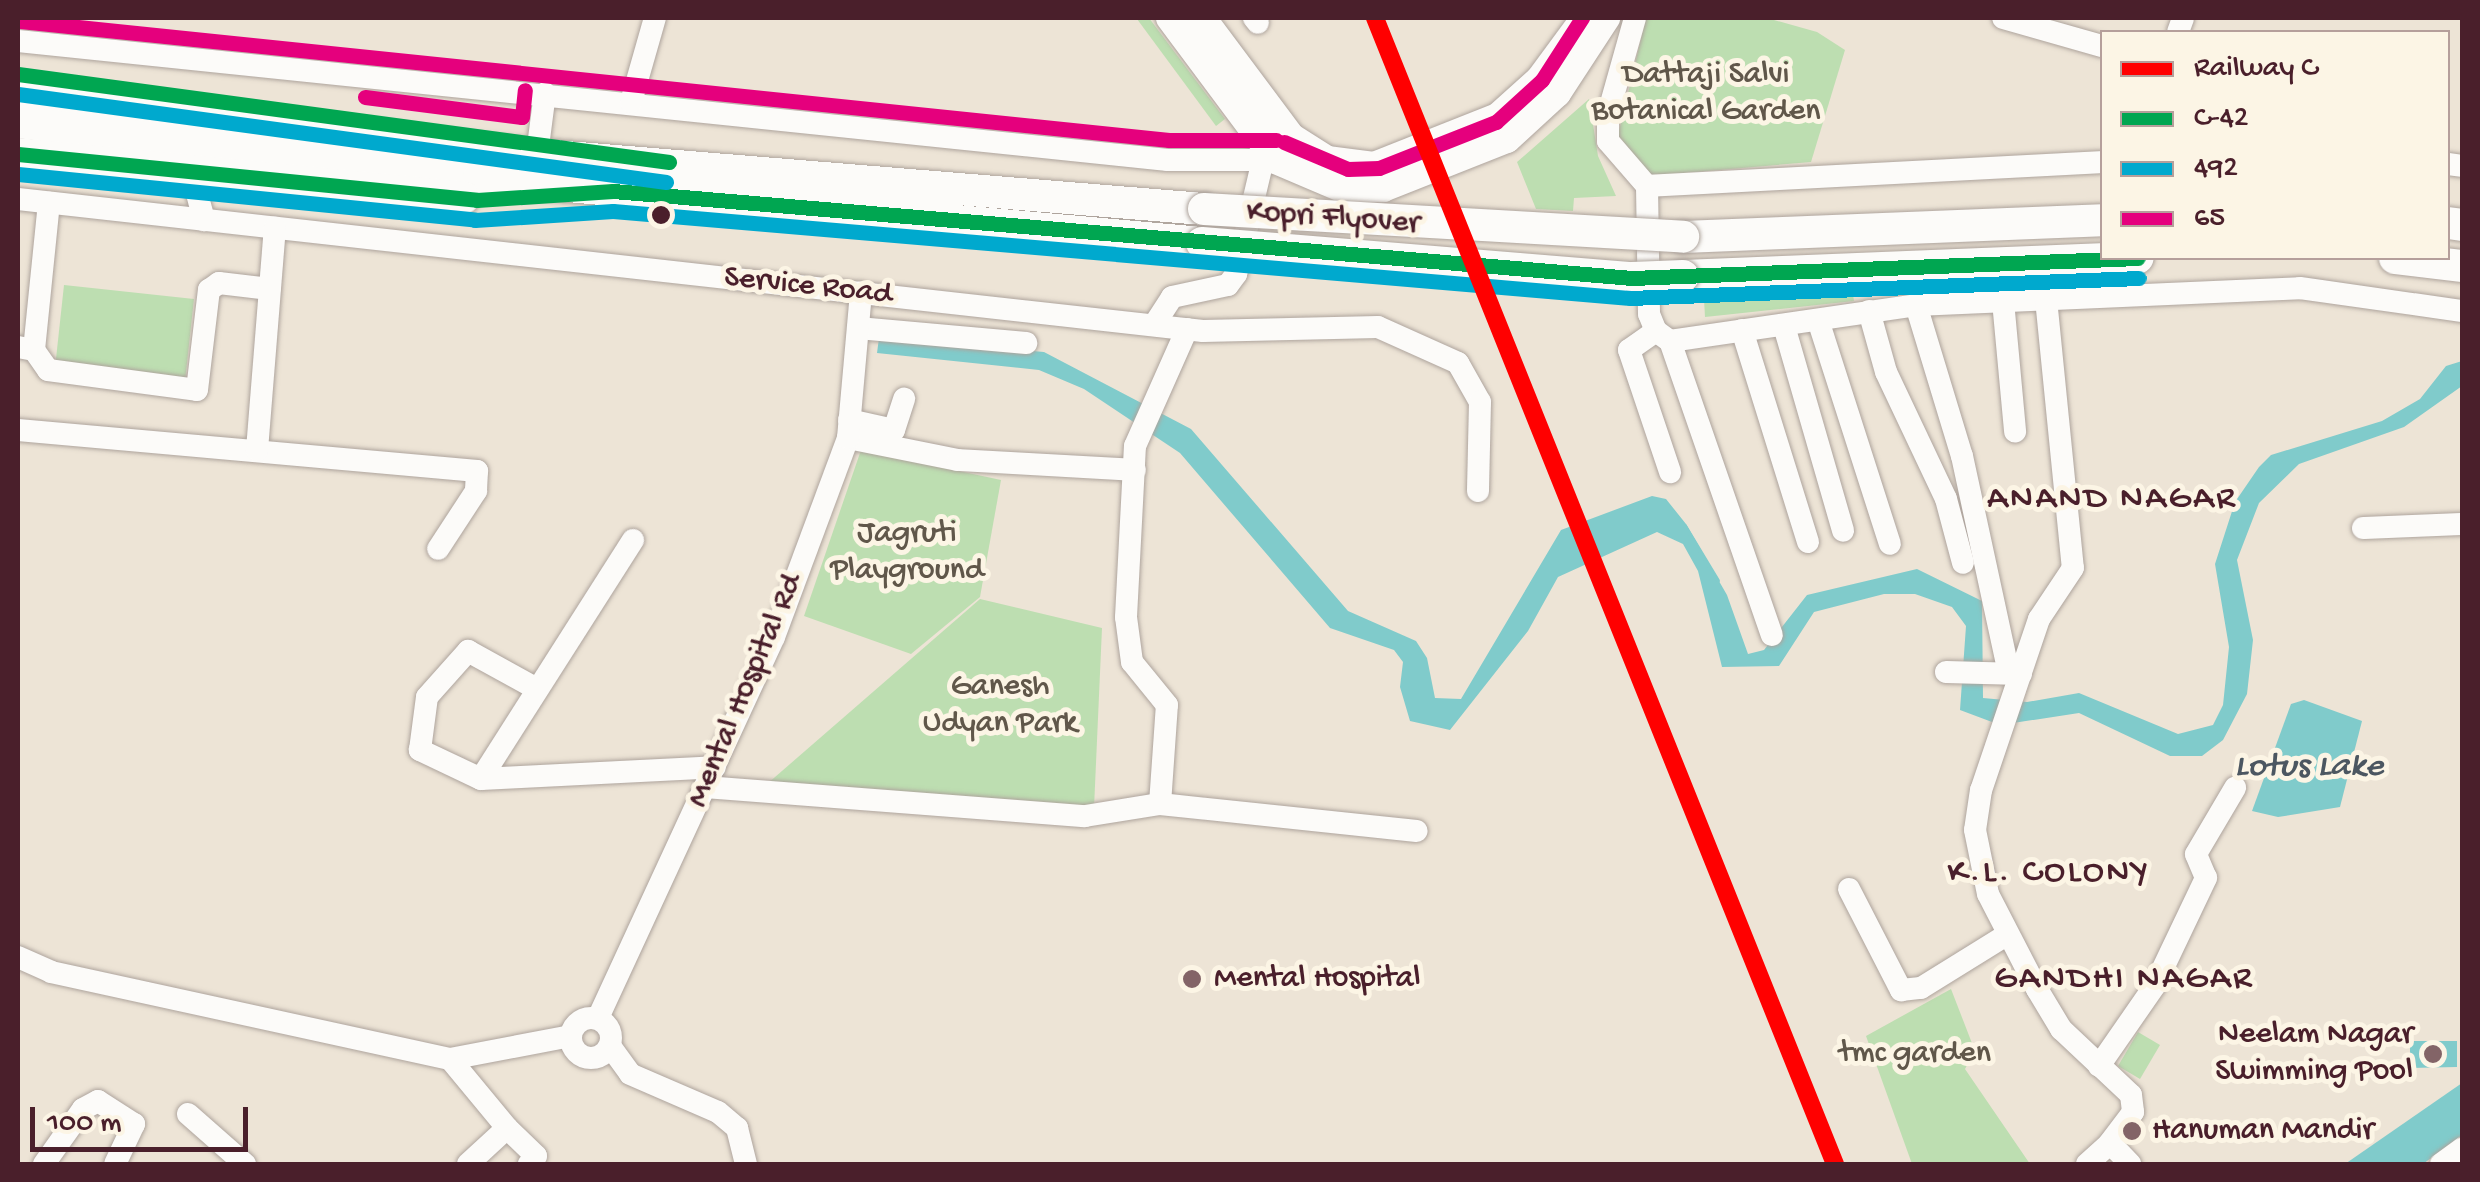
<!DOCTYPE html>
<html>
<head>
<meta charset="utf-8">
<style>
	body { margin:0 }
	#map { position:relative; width:2480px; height:1182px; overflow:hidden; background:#ede4d6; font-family:"Gochi Hand",sans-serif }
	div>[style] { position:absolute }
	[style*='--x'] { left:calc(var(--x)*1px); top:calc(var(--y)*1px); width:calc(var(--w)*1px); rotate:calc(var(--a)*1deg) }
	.green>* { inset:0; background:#bddeb1 }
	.water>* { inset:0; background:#80cbcb }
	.stream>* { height:4px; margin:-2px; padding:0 2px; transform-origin:2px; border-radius:2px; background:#80cbcb }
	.roads { filter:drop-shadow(0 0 2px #aea49d) drop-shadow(0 0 2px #aea49d) }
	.minor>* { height:22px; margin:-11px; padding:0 11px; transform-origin:11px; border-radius:11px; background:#fcfbf9 }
	.minor>.ring { margin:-11px; padding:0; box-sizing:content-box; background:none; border:22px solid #fcfbf9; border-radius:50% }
	.major>* { height:28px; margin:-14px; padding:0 14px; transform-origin:14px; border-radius:14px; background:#fcfbf9 }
	.highway>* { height:32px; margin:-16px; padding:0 16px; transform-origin:16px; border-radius:16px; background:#fcfbf9 }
	.bridges { filter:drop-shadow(0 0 2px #aea49d) drop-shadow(0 0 2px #aea49d) }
	.highway-bridge>* { height:32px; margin:-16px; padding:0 16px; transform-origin:16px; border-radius:16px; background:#fcfbf9 }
	.bus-1>* { height:15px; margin:-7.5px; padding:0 7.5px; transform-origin:7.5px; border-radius:7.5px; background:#00a651 }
	.bus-2>* { height:15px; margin:-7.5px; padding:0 7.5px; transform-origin:7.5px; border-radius:7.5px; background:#00a9ce }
	.bus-3>* { height:15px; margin:-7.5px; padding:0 7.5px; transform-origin:7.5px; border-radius:7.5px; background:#e5007d }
	.rail-1>* { height:18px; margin:-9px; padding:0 9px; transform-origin:9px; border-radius:9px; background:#f00 }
	.dots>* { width:28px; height:28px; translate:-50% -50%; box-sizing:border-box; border:5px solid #fcf5e5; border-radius:50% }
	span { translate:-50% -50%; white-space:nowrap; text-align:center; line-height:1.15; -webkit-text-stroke:10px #fcf5e5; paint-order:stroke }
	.park-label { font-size:32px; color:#60574a }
	.street-label { font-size:32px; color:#4a1f2b }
	.poi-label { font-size:32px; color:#4a1f2b }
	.left { translate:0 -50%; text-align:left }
	.right { translate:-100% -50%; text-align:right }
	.neighbourhood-label { font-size:35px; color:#4a1f2b; letter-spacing:2.5px }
	.water-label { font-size:35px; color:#4c5761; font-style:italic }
	.frame { position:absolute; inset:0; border:20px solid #4a1f2b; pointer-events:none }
	.legend { position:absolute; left:2100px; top:30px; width:350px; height:230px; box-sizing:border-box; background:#fcf5e5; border:2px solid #b59f9b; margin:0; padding:12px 18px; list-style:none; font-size:30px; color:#4a1f2b }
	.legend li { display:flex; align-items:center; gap:20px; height:50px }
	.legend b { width:50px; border:2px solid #b59f9b }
	.scale { position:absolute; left:30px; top:1107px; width:218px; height:45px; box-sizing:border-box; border:5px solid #4a1f2b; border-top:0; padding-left:12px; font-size:30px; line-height:35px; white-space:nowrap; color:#4a1f2b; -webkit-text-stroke:8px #fcf5e5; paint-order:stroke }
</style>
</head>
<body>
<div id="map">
	<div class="green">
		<i style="clip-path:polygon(1149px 18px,1225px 119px,1216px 126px,1137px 19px)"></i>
		<i style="clip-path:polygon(1646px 18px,1767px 18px,1817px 32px,1845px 50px,1811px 162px,1650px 176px,1618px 135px)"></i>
		<i style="clip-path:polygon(1589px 99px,1598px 156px,1616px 196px,1574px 198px,1573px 211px,1536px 209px,1517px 162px)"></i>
		<i style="clip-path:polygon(64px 285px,194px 299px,185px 381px,55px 368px)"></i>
		<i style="clip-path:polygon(1852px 289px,1854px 301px,1705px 317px,1704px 299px)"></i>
		<i style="clip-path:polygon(861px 450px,1001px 480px,980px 597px,911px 654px,804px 616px)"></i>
		<i style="clip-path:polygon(980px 599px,1102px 628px,1094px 808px,767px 784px)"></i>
		<i style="clip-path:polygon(1951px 989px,1975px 1051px,1965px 1069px,2030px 1164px,1912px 1164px,1866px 1036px)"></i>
		<i style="clip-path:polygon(2138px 1032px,2160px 1045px,2140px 1079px,2118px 1066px)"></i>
	</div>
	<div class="water">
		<i style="clip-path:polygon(879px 338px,1044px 352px,1191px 429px,1348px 611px,1416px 641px,1427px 658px,1435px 698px,1461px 699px,1561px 530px,1652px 496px,1666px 499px,1686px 524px,1727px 595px,1748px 654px,1764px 650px,1807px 595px,1917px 569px,1982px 601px,1983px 698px,2027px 702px,2079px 693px,2178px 734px,2213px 725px,2223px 705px,2229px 647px,2215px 564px,2235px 502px,2259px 467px,2271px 455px,2382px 421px,2420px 399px,2446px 366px,2462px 361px,2462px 386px,2404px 427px,2299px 464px,2259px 503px,2237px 560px,2253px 640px,2247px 694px,2223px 740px,2202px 756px,2170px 756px,2079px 713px,2000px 725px,1960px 710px,1966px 626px,1952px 607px,1915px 594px,1884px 594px,1814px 612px,1779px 666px,1722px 667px,1698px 571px,1683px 544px,1657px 532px,1558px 577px,1528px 631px,1450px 730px,1410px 721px,1400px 687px,1403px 662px,1394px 650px,1330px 628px,1180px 453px,1084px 389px,1039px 370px,877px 353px)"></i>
		<i style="clip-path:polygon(2304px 700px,2362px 721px,2340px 807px,2278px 817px,2252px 811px,2291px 704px)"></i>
		<i style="clip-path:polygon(2410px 1041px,2457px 1041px,2457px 1067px,2410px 1068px)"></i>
		<i style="clip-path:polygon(2462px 1083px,2462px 1135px,2423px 1164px,2345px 1164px)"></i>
	</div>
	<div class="stream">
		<i style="--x:1685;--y:526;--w:64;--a:59"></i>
	</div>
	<div class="roads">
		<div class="minor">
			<i style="--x:1254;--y:18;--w:6;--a:51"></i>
			<i style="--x:1635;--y:18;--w:100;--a:105.7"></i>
			<i style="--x:1608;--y:114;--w:27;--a:90"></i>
			<i style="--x:1608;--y:141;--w:60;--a:49.1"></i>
			<i style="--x:1647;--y:186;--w:456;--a:-3"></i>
			<i style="--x:2003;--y:18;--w:103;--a:15.8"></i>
			<i style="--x:2178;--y:32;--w:15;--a:-70"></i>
			<i style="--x:18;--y:41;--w:1156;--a:5.91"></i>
			<i style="--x:1168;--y:160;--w:108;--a:0"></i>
			<i style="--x:1276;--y:160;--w:14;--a:-60"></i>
			<i style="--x:631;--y:102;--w:87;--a:-74.1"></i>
			<i style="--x:539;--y:139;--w:46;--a:-82.6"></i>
			<i style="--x:2448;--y:164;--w:14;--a:8"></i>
			<i style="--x:191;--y:171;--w:51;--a:75.1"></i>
			<i style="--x:1647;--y:186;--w:128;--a:89.1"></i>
			<i style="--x:1649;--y:314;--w:18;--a:68"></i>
			<i style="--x:1656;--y:331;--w:17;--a:36"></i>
			<i style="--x:1670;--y:341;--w:249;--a:-8.3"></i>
			<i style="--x:1916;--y:305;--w:384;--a:-2.5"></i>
			<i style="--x:2300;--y:288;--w:164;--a:8.1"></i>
			<i style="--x:18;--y:199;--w:1192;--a:6.36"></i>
			<i style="--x:1203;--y:331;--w:175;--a:-1.3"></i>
			<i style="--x:1378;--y:327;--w:88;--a:24.2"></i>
			<i style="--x:1458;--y:363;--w:45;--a:60.6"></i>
			<i style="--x:1480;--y:402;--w:89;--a:91.3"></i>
			<i style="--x:2046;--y:299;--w:270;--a:84.3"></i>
			<i style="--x:2073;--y:568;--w:61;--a:123.7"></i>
			<i style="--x:2039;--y:619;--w:181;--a:108.7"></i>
			<i style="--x:1981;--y:790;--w:40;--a:98.5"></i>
			<i style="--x:1975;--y:830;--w:65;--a:78.5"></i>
			<i style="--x:1988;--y:894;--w:107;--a:62.7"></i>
			<i style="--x:2037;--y:989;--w:47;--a:59"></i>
			<i style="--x:2061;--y:1029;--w:96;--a:43.3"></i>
			<i style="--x:2131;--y:1095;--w:17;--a:83"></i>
			<i style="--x:2133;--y:1112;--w:39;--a:127"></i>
			<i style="--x:2110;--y:1143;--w:29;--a:46"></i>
			<i style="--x:2003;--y:301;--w:131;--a:84.7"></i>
			<i style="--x:1916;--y:305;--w:158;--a:73.1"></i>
			<i style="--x:1962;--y:456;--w:222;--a:77.8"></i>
			<i style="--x:1869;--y:311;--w:63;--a:74.4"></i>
			<i style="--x:1886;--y:372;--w:140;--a:64.7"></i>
			<i style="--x:1946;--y:499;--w:66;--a:75.1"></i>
			<i style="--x:1818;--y:320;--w:235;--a:72.2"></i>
			<i style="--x:1154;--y:325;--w:33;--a:-57"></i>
			<i style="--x:1172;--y:297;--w:57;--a:-12.1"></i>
			<i style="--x:1228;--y:285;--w:14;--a:-54"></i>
			<i style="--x:1236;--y:274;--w:117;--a:-76.7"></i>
			<i style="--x:1784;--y:326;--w:213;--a:73.9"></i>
			<i style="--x:858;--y:328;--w:169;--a:5.1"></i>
			<i style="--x:1742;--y:330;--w:222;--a:72.7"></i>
			<i style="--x:1656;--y:331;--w:33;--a:145"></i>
			<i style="--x:1629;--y:350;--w:129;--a:71.4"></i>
			<i style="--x:1670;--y:341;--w:311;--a:70.9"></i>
			<i style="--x:18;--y:347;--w:16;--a:11"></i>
			<i style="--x:34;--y:350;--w:148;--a:-84.2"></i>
			<i style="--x:34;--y:350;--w:24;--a:55"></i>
			<i style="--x:48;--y:370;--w:150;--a:7.6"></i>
			<i style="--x:197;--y:390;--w:101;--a:-83.2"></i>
			<i style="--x:209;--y:290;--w:12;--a:-35"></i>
			<i style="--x:219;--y:283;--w:51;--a:6.7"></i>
			<i style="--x:849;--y:420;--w:46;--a:12.5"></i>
			<i style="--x:894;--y:430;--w:33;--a:-72"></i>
			<i style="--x:18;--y:430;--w:461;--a:5.1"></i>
			<i style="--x:477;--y:471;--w:20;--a:93"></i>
			<i style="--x:476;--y:491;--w:69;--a:123.2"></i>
			<i style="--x:848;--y:438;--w:112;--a:11.3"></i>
			<i style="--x:958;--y:460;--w:177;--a:3.2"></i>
			<i style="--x:257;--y:450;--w:223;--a:-85.4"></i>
			<i style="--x:2363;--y:528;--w:99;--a:-2.3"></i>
			<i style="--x:633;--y:540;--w:283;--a:122.5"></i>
			<i style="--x:481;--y:779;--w:234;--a:-2.9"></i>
			<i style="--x:1946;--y:672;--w:75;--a:1.5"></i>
			<i style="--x:481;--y:779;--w:68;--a:-154.6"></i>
			<i style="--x:420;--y:750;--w:53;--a:-82.5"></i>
			<i style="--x:427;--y:697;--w:62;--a:-48.3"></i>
			<i style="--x:468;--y:651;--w:79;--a:28.8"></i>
			<i style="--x:705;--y:787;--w:381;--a:4.4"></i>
			<i style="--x:1085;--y:816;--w:76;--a:-9.1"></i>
			<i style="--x:1160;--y:804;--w:258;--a:6"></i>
			<i style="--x:1160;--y:804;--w:99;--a:-86"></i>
			<i style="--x:1167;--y:705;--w:55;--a:-129.1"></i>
			<i style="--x:1132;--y:662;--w:45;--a:-97.6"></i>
			<i style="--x:1126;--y:617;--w:171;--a:-87"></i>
			<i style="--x:1135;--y:446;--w:128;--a:-66"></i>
			<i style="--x:1849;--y:889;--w:114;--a:62.8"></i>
			<i style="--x:1901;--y:990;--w:20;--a:-6"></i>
			<i style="--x:1921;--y:988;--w:102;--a:-31.8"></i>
			<i style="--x:18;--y:957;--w:36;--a:24"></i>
			<i style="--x:51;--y:972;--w:408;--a:12.3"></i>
			<i style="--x:450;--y:1059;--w:123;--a:-10.8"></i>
			<i class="ring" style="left:571px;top:1018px;width:18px;height:18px"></i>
			<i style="--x:598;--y:1018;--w:420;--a:-65.2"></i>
			<i style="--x:774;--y:637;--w:212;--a:-69.6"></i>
			<i style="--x:848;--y:438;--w:146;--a:-84.9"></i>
			<i style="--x:610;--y:1046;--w:34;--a:54"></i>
			<i style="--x:630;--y:1074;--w:96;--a:23.4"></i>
			<i style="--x:718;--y:1112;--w:25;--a:40"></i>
			<i style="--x:737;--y:1128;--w:37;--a:76"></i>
			<i style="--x:450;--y:1059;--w:89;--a:50.4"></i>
			<i style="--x:507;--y:1128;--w:53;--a:137.3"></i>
			<i style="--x:2099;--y:1066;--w:98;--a:-55.3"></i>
			<i style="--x:2155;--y:985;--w:119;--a:-64.5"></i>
			<i style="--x:2206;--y:878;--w:26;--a:-113"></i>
			<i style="--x:2196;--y:854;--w:77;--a:-59.4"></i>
			<i style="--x:188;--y:1114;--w:76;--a:41.3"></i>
			<i style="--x:507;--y:1128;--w:40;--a:44"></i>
			<i style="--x:536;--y:1156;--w:11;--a:131"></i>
			<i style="--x:44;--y:1164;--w:67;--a:-54.7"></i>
			<i style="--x:83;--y:1109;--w:17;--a:-28"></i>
			<i style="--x:98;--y:1101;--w:43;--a:32.6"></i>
			<i style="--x:134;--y:1124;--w:44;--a:115.4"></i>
			<i style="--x:2087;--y:1164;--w:31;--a:-42"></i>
			<i style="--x:2441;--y:1164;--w:26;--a:-36"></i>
		</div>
		<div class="major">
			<i style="--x:1170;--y:18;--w:177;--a:53.3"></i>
			<i style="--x:1276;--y:160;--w:74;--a:23.1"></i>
			<i style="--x:1344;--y:189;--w:39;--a:-1"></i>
			<i style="--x:1383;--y:188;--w:133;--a:-21.6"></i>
			<i style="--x:1507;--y:139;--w:68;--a:-42.6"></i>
			<i style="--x:1557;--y:93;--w:90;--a:-56.8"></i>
			<i style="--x:1202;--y:18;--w:149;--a:53.2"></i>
			<i style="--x:1291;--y:137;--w:43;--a:32.6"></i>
			<i style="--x:1327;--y:160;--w:47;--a:7.3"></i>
			<i style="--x:1374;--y:166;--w:133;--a:-21.6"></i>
			<i style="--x:1498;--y:117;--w:57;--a:-42.1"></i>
			<i style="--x:1540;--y:79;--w:76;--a:-53.6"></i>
		</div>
		<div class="highway">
			<i style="--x:18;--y:94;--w:466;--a:6.9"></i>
			<i style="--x:481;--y:150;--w:725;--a:4.67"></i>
			<i style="--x:18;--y:122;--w:464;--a:6.9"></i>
			<i style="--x:479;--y:178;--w:726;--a:5.14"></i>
			<i style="--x:18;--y:154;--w:448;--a:5.6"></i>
			<i style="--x:2448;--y:223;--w:14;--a:8"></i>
			<i style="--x:1683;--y:237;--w:419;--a:-2.3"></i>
			<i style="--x:2395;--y:258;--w:67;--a:6.8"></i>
			<i style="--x:1683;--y:276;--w:455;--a:-2.3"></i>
		</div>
	</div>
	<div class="bridges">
		<div class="highway-bridge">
			<i style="--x:1204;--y:209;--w:480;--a:3.3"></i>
			<i style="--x:1202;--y:243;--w:431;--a:4.7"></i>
			<i style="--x:1632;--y:278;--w:51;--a:-2.2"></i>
		</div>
	</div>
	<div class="bus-1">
		<i style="--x:18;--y:74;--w:657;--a:7.7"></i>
		<i style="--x:18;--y:154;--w:461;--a:5.7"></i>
		<i style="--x:477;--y:200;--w:136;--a:-3.8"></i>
		<i style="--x:613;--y:191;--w:1023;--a:4.88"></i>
		<i style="--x:1632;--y:278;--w:506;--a:-2.26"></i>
	</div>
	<div class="bus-2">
		<i style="--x:18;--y:94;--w:654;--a:7.73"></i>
		<i style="--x:18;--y:174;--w:459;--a:5.7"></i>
		<i style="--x:475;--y:220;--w:138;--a:-3.7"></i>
		<i style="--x:613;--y:211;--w:1021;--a:4.89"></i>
		<i style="--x:1630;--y:298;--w:509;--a:-2.25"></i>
	</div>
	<div class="bus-3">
		<i style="--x:20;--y:21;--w:1155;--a:5.91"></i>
		<i style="--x:1169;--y:140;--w:107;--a:0"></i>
		<i style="--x:365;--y:97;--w:158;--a:7.3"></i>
		<i style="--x:522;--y:117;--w:27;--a:-84"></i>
		<i style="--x:1284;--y:142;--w:69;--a:22.9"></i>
		<i style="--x:1348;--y:169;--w:31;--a:-2"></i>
		<i style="--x:1379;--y:168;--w:126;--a:-21.5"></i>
		<i style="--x:1496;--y:122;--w:62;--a:-42.4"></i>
		<i style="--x:1542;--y:80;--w:74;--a:-57.2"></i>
	</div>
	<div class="rail-1">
		<i style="--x:1375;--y:18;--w:1235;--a:68.13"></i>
	</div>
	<div class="dots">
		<i style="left:661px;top:215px;background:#4a1f2b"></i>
		<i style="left:1192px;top:979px;background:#836467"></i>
		<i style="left:2433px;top:1054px;background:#836467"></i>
		<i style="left:2132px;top:1131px;background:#836467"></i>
	</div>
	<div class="park-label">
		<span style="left:1706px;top:94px">Dattaji Salvi<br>Botanical Garden</span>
		<span style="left:907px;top:553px">Jagruti<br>Playground</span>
		<span style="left:1000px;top:706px">Ganesh<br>Udyan Park</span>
		<span style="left:1915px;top:1054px">tmc garden</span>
	</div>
	<div class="street-label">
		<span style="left:1333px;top:219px;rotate:4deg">Kopri Flyover</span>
		<span style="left:808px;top:287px;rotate:6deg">Service Road</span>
		<span style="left:746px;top:691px;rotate:-67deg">Mental Hospital Rd</span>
	</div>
	<div class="poi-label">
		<span class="left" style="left:1214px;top:979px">Mental Hospital</span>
		<span class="right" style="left:2413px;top:1054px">Neelam Nagar<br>Swimming Pool</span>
		<span class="left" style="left:2152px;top:1131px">Hanuman Mandir</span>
	</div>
	<div class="neighbourhood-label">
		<span style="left:2112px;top:500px">ANAND NAGAR</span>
		<span style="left:2049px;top:874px">K.L. COLONY</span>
		<span style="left:2124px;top:980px">GANDHI NAGAR</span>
	</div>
	<div class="water-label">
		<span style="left:2309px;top:768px">Lotus Lake</span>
	</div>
	<div class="frame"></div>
	<ul class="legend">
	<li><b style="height:12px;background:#f00"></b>Railway C</li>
	<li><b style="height:12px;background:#00a651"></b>C-42</li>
	<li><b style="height:12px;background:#00a9ce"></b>492</li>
	<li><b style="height:12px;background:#e5007d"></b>65</li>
	</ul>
	<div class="scale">100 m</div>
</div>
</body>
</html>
